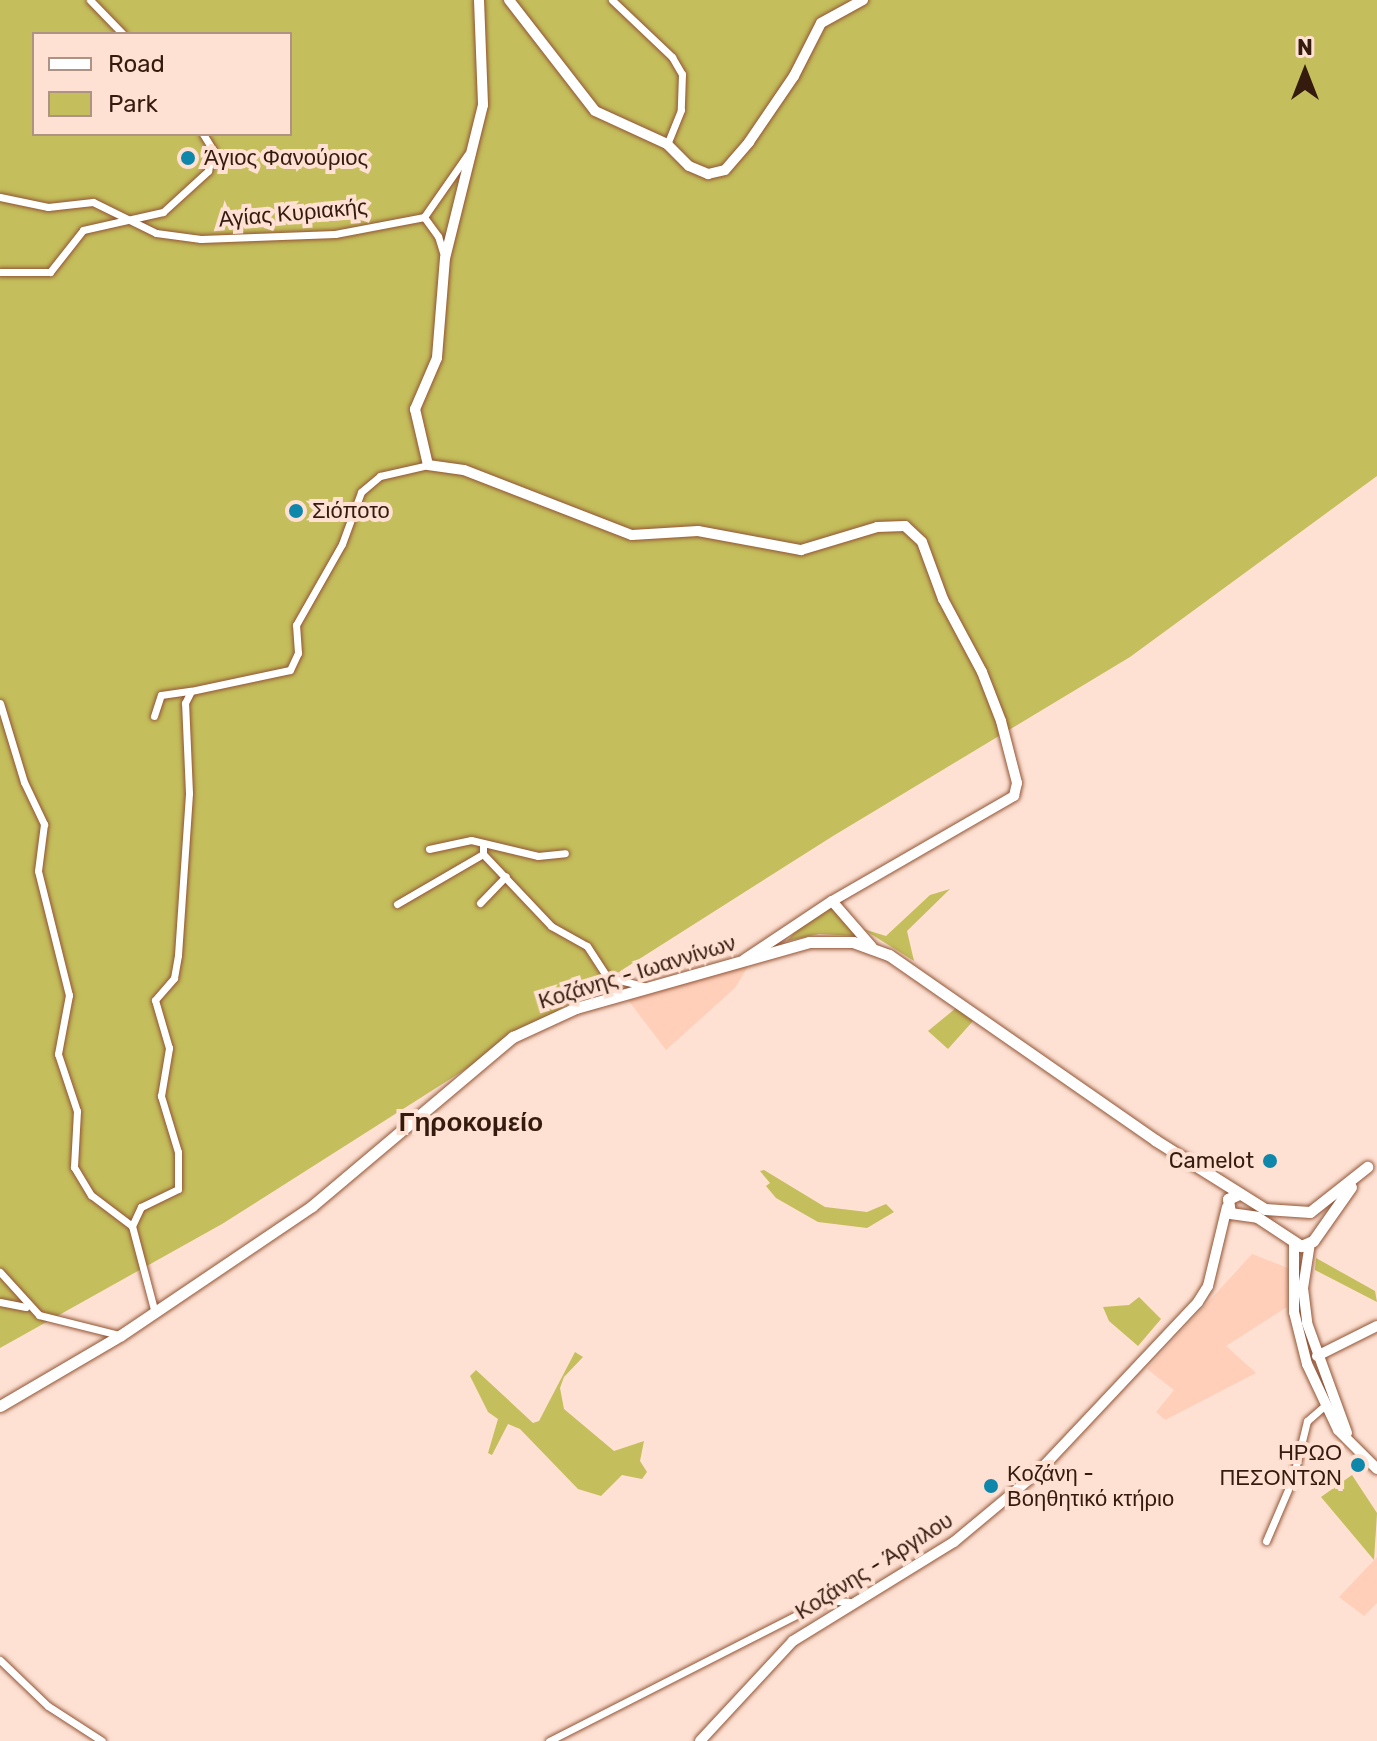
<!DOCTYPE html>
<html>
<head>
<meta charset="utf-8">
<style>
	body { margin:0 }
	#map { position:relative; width:1377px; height:1741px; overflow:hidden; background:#fee1d3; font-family:Rubik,sans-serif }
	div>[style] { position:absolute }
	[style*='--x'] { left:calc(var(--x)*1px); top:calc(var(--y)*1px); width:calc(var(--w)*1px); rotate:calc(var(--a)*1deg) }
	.built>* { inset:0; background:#ffcfb9 }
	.green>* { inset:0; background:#c4be5c }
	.roads { filter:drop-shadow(0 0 2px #925435) drop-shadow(0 0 2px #925435) }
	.street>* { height:7px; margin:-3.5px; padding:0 3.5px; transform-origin:3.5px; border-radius:3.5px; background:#fff }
	.secondary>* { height:10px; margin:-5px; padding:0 5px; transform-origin:5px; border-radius:5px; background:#fff }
	.primary>* { height:11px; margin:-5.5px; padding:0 5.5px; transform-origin:5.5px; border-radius:5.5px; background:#fff }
	.dots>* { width:22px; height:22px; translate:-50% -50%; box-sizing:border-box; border:4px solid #fee1d3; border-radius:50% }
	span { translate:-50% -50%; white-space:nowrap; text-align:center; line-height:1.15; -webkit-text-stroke:8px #fee1d3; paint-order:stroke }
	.poi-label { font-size:22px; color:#351b0e }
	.left { translate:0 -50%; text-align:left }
	.right { translate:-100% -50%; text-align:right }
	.street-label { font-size:22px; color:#351b0e }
	.quarter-label { font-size:26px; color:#351b0e; font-weight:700 }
	.legend { position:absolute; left:32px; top:32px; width:260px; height:104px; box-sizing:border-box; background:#fee1d3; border:2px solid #ae9284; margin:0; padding:10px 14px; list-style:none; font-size:24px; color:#351b0e }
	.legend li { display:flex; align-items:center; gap:16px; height:40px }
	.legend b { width:40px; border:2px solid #ae9284 }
	.north { position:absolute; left:1265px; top:32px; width:80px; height:80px; -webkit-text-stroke:6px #fee1d3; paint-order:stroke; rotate:0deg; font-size:22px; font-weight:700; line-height:32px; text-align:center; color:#351b0e }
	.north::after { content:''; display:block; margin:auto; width:28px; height:36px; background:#351b0e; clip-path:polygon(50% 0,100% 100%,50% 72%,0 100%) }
</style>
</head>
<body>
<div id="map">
	<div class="built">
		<i style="clip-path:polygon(749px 965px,735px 988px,666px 1050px,628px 1000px)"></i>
		<i style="clip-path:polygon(1252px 1254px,1288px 1268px,1287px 1307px,1226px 1346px,1256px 1373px,1165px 1420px,1156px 1412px,1174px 1390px,1147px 1369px)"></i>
		<i style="clip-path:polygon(1377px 1557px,1377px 1603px,1364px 1616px,1339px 1597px)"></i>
	</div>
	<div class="green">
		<i style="clip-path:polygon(evenodd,0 0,1377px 0,1377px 476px,1130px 657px,833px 836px,222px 1224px,0 1348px,0 0,34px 34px,290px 34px,290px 134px,34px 134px,34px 34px)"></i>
		<i style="clip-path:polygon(950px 889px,907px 931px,914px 961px,863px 929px,886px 936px,930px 895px)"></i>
		<i style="clip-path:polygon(831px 905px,857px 936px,819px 934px,787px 941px,805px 920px)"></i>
		<i style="clip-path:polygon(956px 1008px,973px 1021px,948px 1049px,928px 1031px)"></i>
		<i style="clip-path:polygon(764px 1170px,825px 1207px,867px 1212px,886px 1204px,894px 1212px,867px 1228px,818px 1222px,776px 1198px,766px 1186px,770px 1183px,760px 1171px)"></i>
		<i style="clip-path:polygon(1316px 1258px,1375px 1291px,1377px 1302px,1315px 1270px)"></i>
		<i style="clip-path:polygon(1139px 1297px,1161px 1319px,1138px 1346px,1109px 1321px,1103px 1307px,1129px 1305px)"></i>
		<i style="clip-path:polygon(575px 1352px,583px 1357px,564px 1377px,560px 1388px,564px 1409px,614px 1451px,644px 1441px,640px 1461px,647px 1472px,642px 1479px,622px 1475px,601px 1496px,578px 1489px,520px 1429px,508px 1424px,492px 1455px,488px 1453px,498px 1419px,488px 1412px,470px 1376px,476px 1370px,533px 1423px,539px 1421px)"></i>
		<i style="clip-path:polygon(1352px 1475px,1377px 1513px,1374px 1560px,1321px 1497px)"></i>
	</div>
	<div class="roads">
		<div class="street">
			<i style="--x:90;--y:0;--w:47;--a:45.9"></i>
			<i style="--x:612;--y:0;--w:83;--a:43.5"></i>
			<i style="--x:672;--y:57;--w:20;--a:60"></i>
			<i style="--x:682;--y:74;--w:36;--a:92"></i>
			<i style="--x:681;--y:110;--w:37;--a:112"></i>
			<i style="--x:0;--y:197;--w:49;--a:11.8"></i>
			<i style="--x:48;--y:207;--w:45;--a:-6.3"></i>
			<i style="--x:93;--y:202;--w:70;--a:26.2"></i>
			<i style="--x:156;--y:233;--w:45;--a:7.6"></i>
			<i style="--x:201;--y:239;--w:134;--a:-2.1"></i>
			<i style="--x:335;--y:234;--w:91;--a:-10.8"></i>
			<i style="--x:424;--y:217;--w:77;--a:-55.1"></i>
			<i style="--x:424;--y:217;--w:24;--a:54"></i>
			<i style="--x:438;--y:236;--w:21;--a:73"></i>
			<i style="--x:0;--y:272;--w:50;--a:0"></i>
			<i style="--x:50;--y:272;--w:53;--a:-51.8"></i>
			<i style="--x:83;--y:230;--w:82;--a:-12.7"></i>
			<i style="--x:163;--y:212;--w:61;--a:-42.3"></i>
			<i style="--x:208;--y:171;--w:22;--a:-77"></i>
			<i style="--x:213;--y:150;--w:19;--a:-122"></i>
			<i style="--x:0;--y:703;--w:83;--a:73.1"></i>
			<i style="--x:24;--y:782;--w:47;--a:64.5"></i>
			<i style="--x:44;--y:824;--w:47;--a:97.3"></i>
			<i style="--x:38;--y:871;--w:128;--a:76"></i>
			<i style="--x:69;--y:995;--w:60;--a:100.6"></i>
			<i style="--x:58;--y:1054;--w:60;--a:71.6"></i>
			<i style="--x:77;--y:1111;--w:56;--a:93.1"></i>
			<i style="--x:74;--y:1167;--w:33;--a:59"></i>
			<i style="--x:91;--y:1195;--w:51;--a:37.1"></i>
			<i style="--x:154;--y:716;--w:22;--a:-72"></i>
			<i style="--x:161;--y:695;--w:30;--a:-8"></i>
			<i style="--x:483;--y:845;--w:9;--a:90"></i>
			<i style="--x:483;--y:854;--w:99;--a:46.6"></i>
			<i style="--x:551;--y:926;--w:41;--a:29.1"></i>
			<i style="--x:587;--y:946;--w:37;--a:57"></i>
			<i style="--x:607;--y:977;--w:38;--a:14"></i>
			<i style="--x:429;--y:849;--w:43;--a:-12.1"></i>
			<i style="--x:471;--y:840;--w:69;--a:13.4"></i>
			<i style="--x:538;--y:856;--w:27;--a:-6"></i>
			<i style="--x:480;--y:903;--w:37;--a:-46"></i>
			<i style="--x:397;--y:904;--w:99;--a:-30.2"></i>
			<i style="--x:0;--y:1272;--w:58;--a:47.8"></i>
			<i style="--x:39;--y:1315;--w:82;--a:14"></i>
			<i style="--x:0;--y:1302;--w:26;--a:11"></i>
			<i style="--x:155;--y:1313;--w:90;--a:-104.8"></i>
			<i style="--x:132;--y:1226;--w:21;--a:-65"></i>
			<i style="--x:141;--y:1207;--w:41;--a:-25.9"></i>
			<i style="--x:178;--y:1189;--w:37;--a:-90"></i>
			<i style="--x:178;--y:1152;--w:59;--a:-106.9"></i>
			<i style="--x:161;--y:1096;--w:49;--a:-80.5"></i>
			<i style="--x:169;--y:1048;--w:50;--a:-106.3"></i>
			<i style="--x:155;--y:1000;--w:29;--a:-49"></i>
			<i style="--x:174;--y:978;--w:23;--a:-80"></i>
			<i style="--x:178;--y:955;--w:162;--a:-86.1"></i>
			<i style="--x:189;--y:793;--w:90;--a:-92.5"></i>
			<i style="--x:185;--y:703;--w:13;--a:-63"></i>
			<i style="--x:191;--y:691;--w:101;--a:-12"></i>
			<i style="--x:290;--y:670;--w:19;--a:-65"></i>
			<i style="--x:298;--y:653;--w:28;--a:-94"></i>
			<i style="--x:296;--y:625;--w:93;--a:-60.4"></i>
			<i style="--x:342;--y:544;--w:55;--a:-69.9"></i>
			<i style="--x:361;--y:492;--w:25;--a:-40"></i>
			<i style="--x:380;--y:476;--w:49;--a:-12.9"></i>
			<i style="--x:1266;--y:1541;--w:69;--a:-66.8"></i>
			<i style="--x:1293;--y:1478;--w:59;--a:-76.2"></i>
			<i style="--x:1307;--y:1421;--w:21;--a:-41"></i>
			<i style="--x:0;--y:1660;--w:66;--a:43.8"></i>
			<i style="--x:48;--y:1706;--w:64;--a:32.9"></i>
			<i style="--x:549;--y:1741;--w:311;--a:-27"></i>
			<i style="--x:826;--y:1600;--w:24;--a:5"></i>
		</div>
		<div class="secondary">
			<i style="--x:479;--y:0;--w:105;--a:87.8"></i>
			<i style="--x:483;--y:105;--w:158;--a:103.9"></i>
			<i style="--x:445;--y:258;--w:100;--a:94.6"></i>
			<i style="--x:437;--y:358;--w:56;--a:113.3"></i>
			<i style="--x:415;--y:409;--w:57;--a:76.9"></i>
			<i style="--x:428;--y:465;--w:36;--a:8"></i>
			<i style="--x:464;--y:470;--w:180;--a:21.2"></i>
			<i style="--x:632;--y:535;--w:66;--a:-3.5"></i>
			<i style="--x:698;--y:531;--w:105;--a:10.5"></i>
			<i style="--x:801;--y:550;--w:79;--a:-16.8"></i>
			<i style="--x:877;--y:527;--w:28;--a:-2"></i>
			<i style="--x:905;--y:526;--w:23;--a:43"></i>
			<i style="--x:922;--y:542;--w:61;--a:69.8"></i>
			<i style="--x:943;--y:599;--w:83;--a:61.9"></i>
			<i style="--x:982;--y:672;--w:53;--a:68.8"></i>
			<i style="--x:1001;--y:721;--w:64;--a:75.5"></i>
			<i style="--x:1017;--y:783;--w:13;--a:103"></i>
			<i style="--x:1014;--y:796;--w:210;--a:150"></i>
			<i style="--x:832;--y:901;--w:105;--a:146.3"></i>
			<i style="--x:509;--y:0;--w:140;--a:52.2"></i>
			<i style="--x:595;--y:111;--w:79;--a:24.6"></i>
			<i style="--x:667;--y:144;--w:31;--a:45"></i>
			<i style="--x:689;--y:166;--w:21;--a:23"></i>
			<i style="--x:708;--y:174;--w:17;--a:-13"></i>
			<i style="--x:725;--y:170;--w:37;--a:-49"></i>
			<i style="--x:749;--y:142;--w:80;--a:-55.7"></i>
			<i style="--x:794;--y:76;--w:59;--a:-63"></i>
			<i style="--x:821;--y:23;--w:48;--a:-28.7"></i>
			<i style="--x:832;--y:901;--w:61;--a:49"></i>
			<i style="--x:1310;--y:1243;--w:46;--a:98.8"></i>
			<i style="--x:1303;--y:1288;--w:35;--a:83"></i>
			<i style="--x:1307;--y:1323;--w:117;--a:70"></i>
			<i style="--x:1294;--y:1245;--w:67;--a:90"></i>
			<i style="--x:1294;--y:1312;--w:54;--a:76"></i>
			<i style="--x:1307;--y:1364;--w:73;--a:64.8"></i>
			<i style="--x:1338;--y:1430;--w:55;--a:45"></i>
			<i style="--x:1317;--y:1356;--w:67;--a:-26.6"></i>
			<i style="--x:700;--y:1741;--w:137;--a:-47.1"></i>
			<i style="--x:793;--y:1641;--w:189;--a:-31.6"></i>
			<i style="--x:954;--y:1542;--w:109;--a:-39.8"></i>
			<i style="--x:1038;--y:1472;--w:233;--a:-46.7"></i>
			<i style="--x:1198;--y:1302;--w:19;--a:-58"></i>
			<i style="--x:1208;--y:1286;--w:81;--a:-76.5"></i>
		</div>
		<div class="primary">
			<i style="--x:1239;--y:1194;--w:12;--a:156"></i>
			<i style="--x:1228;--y:1199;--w:14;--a:82"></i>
			<i style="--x:1230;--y:1213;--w:27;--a:8"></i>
			<i style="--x:1257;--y:1217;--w:53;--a:33.4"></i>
			<i style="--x:1301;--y:1246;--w:13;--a:-23"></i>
			<i style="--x:1313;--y:1241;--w:66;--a:-54.9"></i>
			<i style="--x:0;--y:1406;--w:140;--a:-30.4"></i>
			<i style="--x:121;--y:1335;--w:230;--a:-34"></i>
			<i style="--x:312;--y:1206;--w:263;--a:-40.1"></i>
			<i style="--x:513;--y:1037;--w:69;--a:-24.7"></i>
			<i style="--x:576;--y:1008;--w:242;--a:-15.8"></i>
			<i style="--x:809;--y:942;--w:44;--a:0"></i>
			<i style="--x:853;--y:942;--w:38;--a:20"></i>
			<i style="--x:889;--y:955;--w:324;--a:34.8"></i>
			<i style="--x:1155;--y:1140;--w:130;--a:32.1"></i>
			<i style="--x:1265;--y:1209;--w:45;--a:3.8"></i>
			<i style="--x:1310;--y:1212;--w:73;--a:-38.3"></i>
		</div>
	</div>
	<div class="dots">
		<i style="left:188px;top:158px;background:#0f87ab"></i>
		<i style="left:296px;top:511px;background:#0f87ab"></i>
		<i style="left:1270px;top:1161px;background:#0f87ab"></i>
		<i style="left:1358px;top:1465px;background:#0f87ab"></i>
		<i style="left:991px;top:1486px;background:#0f87ab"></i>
	</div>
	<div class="poi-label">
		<span class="left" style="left:204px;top:158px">Άγιος Φανούριος</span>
		<span class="left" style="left:312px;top:511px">Σιόποτο</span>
		<span class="right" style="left:1254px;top:1161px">Camelot</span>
		<span class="right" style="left:1342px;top:1465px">ΗΡΩΟ<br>ΠΕΣΟΝΤΩΝ</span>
		<span class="left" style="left:1007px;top:1486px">Κοζάνη -<br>Βοηθητικό κτήριο</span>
	</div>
	<div class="street-label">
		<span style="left:293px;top:213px;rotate:-5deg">Αγίας Κυριακής</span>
		<span style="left:637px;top:972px;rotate:-17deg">Κοζάνης - Ιωαννίνων</span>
		<span style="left:874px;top:1566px;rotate:-32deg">Κοζάνης - Άργιλου</span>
	</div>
	<div class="quarter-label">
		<span style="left:471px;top:1123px">Γηροκομείο</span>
	</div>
	<ul class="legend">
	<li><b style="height:10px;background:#fff"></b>Road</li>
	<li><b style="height:22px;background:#c4be5c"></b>Park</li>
	</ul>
	<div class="north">N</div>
</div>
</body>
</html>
